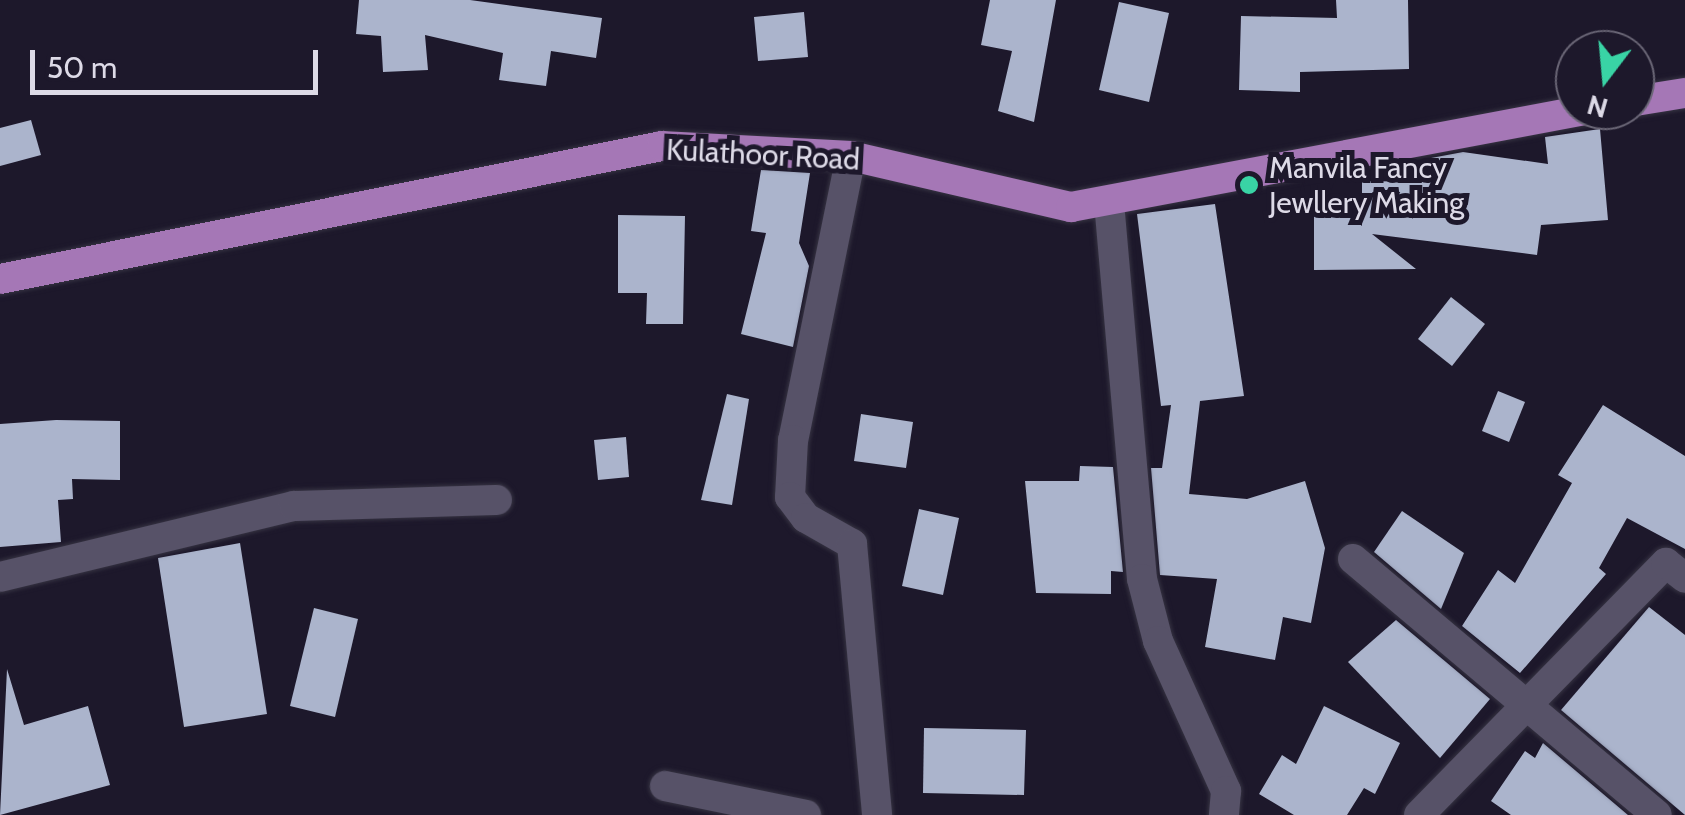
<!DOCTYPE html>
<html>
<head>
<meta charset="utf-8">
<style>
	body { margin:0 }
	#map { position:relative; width:1685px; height:815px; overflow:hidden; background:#1d182b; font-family:Cabin,sans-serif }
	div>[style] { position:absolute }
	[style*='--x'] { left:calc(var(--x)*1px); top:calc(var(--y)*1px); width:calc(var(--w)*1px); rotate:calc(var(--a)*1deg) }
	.building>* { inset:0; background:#abb4cc }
	.roads { filter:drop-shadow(0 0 2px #363342) drop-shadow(0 0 2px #363342) }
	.minor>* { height:30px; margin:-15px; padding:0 15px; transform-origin:15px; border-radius:15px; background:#575268 }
	.major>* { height:30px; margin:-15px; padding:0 15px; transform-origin:15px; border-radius:15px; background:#a577b6 }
	.dots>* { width:28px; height:28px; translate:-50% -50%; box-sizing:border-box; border:5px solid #1d182b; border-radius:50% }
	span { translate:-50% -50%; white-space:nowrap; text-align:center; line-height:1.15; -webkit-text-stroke:10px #1d182b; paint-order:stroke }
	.street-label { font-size:30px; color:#dddae7 }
	.poi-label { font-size:30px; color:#dddae7 }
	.left { translate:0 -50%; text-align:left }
	.north { position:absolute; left:1555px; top:30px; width:100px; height:100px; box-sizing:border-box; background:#1d182b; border:2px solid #6a6676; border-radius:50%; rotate:196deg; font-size:28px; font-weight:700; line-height:40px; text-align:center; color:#dddae7 }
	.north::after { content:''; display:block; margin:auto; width:35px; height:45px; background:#39d4a5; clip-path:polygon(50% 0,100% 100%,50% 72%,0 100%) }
	.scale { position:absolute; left:30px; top:50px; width:288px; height:45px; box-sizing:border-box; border:5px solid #dddae7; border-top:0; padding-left:12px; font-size:30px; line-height:35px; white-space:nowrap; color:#dddae7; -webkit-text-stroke:8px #1d182b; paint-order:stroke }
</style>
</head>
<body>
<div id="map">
	<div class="building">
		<i style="clip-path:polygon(359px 0,470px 0,602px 18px,596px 58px,551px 51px,546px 86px,499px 80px,503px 53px,425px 35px,428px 70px,383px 72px,381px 36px,356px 34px)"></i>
		<i style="clip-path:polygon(990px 0,1056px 0,1034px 122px,998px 111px,1012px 51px,981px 45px)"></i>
		<i style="clip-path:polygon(1336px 0,1408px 0,1409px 69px,1300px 72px,1300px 92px,1239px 90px,1241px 16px,1337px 18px)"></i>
		<i style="clip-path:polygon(1119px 2px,1169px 13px,1149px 102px,1099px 90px)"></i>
		<i style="clip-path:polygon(804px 12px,808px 57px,758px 61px,754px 17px)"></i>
		<i style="clip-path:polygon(31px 120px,41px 155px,0 166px,0 128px)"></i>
		<i style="clip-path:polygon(1600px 129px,1608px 220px,1541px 225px,1537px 255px,1372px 234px,1416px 269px,1314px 270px,1314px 210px,1342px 210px,1362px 226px,1362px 181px,1430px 182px,1431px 158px,1463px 152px,1548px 164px,1545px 137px)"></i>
		<i style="clip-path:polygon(761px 170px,810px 173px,799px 243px,809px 266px,793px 347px,741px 334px,766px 233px,751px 231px)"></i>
		<i style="clip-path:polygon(1215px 204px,1244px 396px,1200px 401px,1189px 494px,1247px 499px,1305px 481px,1325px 548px,1311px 623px,1283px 617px,1275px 660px,1205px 647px,1217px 579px,1160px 575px,1151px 468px,1162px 468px,1171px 405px,1161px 406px,1137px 214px)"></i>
		<i style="clip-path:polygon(618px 215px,685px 216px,683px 324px,646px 324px,647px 293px,618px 293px)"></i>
		<i style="clip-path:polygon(1451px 297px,1485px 324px,1452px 366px,1418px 339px)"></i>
		<i style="clip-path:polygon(1498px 391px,1525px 402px,1509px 442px,1482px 431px)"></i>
		<i style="clip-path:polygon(727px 394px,749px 399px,732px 505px,701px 500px)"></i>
		<i style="clip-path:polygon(1603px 405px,1685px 456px,1685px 549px,1627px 518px,1599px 568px,1606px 574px,1520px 673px,1462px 626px,1498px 570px,1515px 583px,1572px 483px,1558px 475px)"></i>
		<i style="clip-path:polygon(861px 414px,913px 422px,906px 468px,854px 461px)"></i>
		<i style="clip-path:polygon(56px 420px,120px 421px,120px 480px,72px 479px,73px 499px,58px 500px,61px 542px,0 547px,0 424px)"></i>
		<i style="clip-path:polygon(626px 437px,629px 477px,598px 480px,594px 440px)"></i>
		<i style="clip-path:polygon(1080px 466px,1113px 467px,1123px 572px,1111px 571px,1111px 594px,1036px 593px,1025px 481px,1079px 481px)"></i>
		<i style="clip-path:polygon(919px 509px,959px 518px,943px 595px,902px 586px)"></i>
		<i style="clip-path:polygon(1402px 511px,1464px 553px,1441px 609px,1374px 552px)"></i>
		<i style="clip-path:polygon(240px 543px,267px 714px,184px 727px,158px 558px)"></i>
		<i style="clip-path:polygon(1649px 607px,1685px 635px,1685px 815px,1561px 710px)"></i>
		<i style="clip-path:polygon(314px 608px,358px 619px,335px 717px,290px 706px)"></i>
		<i style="clip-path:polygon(1396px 620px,1490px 699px,1440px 758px,1348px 662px)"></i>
		<i style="clip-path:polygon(7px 669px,24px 725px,88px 706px,110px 785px,0 815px)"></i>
		<i style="clip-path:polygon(1324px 706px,1400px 743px,1375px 794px,1364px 788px,1347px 815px,1294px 815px,1259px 794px,1282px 755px,1296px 764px)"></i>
		<i style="clip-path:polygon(924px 728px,1026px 730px,1024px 795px,923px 793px)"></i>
		<i style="clip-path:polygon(1543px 743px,1628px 815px,1511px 815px,1491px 801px,1525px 751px,1535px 758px)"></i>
	</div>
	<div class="roads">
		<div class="minor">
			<i style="--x:851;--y:156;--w:290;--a:101.5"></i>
			<i style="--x:793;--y:440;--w:57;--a:93"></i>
			<i style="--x:790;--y:497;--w:26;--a:53"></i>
			<i style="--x:806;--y:518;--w:53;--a:29.5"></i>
			<i style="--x:852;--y:544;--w:272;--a:84.7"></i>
			<i style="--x:1109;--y:202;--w:378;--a:85"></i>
			<i style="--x:1142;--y:579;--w:64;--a:75.5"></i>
			<i style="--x:1158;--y:641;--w:165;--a:65.6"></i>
			<i style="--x:1226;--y:791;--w:24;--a:95"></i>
			<i style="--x:1353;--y:559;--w:397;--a:40.1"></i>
			<i style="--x:0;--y:577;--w:302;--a:-13.6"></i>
			<i style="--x:294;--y:506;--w:203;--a:-1.7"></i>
			<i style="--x:665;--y:786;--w:144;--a:11.6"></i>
			<i style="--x:1419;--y:815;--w:353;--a:-45.6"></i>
			<i style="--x:1666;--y:563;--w:24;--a:38"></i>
		</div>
		<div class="major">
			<i style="--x:1635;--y:101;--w:51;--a:-9.1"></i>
			<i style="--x:0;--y:279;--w:675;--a:-11.36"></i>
			<i style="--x:662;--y:146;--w:189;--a:3"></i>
			<i style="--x:851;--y:156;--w:226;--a:13.1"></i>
			<i style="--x:1071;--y:207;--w:523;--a:-10.69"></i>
		</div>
	</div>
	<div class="dots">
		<i style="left:1249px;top:185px;background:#39d4a5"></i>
	</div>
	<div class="street-label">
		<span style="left:763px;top:155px;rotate:3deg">Kulathoor Road</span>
	</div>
	<div class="poi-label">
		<span class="left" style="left:1269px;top:185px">Manvila Fancy<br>Jewllery Making</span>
	</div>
	<div class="north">N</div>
	<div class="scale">50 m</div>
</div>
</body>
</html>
